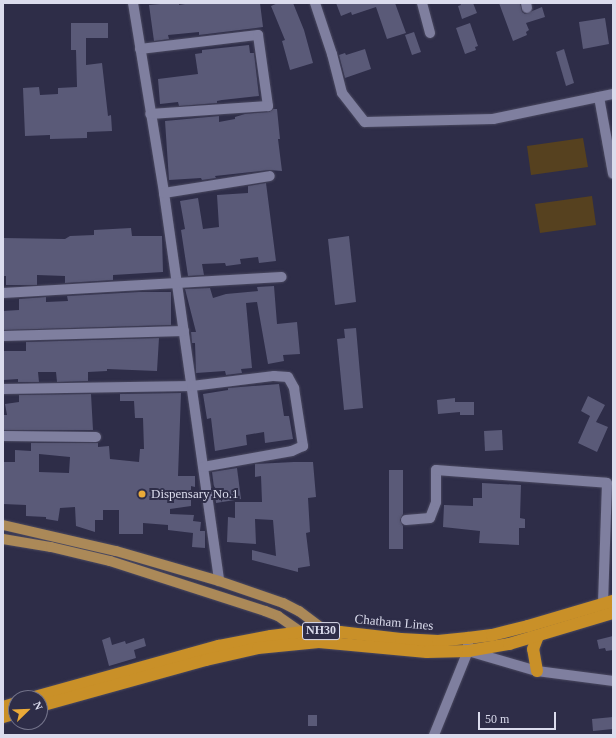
<!DOCTYPE html>
<html>
<head>
<meta charset="utf-8">
<style>
	body { margin:0 }
	#map { position:relative; width:616px; height:738px; overflow:hidden; background:#2e2d48; font-family:Georgia,serif }
	div>[style] { position:absolute }
	[style*='--x'] { left:calc(var(--x)*1px); top:calc(var(--y)*1px); width:calc(var(--w)*1px); rotate:calc(var(--a)*1deg) }
	.green>* { inset:0; background:#56411f }
	.building>* { inset:0; background:#5a5a78 }
	.roads { filter:drop-shadow(0 0 1px #4a4960) drop-shadow(0 0 1px #4a4960) }
	.minor>* { height:10px; margin:-5px; padding:0 5px; transform-origin:5px; border-radius:5px; background:#7f7f9f }
	.major>* { height:10px; margin:-5px; padding:0 5px; transform-origin:5px; border-radius:5px; background:#ab8958 }
	.highway>* { height:12px; margin:-6px; padding:0 6px; transform-origin:6px; border-radius:6px; background:#c99028 }
	.dots>* { width:11px; height:11px; translate:-50% -50%; box-sizing:border-box; border:2px solid #2e2d48; border-radius:50% }
	span { translate:-50% -50%; white-space:nowrap; text-align:center; line-height:1.15; -webkit-text-stroke:4px #2e2d48; paint-order:stroke }
	.shield-label span { padding:1px 3px; background:#2e2d48; border:1px solid; border-radius:3px; -webkit-text-stroke-width:0 }
	.shield-label { font-size:12px; color:#dbdced; font-weight:700 }
	.poi-label { font-size:13px; color:#dbdced }
	.left { translate:0 -50%; text-align:left }
	.street-label { font-size:13px; color:#dbdced }
	.frame { position:absolute; inset:0; border:4px solid #dbdced; pointer-events:none }
	.north { position:absolute; left:8px; top:690px; width:40px; height:40px; box-sizing:border-box; background:#2e2d48; border:1px solid #73738a; border-radius:50%; rotate:67deg; font-size:11px; font-weight:700; line-height:16px; text-align:center; color:#dbdced }
	.north::after { content:''; display:block; margin:auto; width:14px; height:18px; background:#eaaa38; clip-path:polygon(50% 0,100% 100%,50% 72%,0 100%) }
	.scale { position:absolute; left:478px; top:712px; width:78px; height:18px; box-sizing:border-box; border:2px solid #dbdced; border-top:0; padding-left:5px; font-size:12px; line-height:14px; white-space:nowrap; color:#dbdced; -webkit-text-stroke:3px #2e2d48; paint-order:stroke }
</style>
</head>
<body>
<div id="map">
	<div class="green">
		<i style="clip-path:polygon(583px 138px,588px 167px,531px 175px,527px 146px)"></i>
		<i style="clip-path:polygon(592px 196px,596px 225px,540px 233px,535px 204px)"></i>
	</div>
	<div class="building">
		<i style="clip-path:polygon(172px 3px,179px 3px,179px 5px,191px 3px,260px 3px,263px 27px,199px 35px,199px 32px,168px 35px,169px 39px,154px 41px,149px 5px)"></i>
		<i style="clip-path:polygon(278px 3px,293px 3px,304px 30px,313px 63px,290px 70px,282px 41px,285px 40px,271px 6px)"></i>
		<i style="clip-path:polygon(336px 3px,395px 3px,406px 33px,387px 39px,376px 7px,352px 15px,351px 12px,341px 16px)"></i>
		<i style="clip-path:polygon(460px 3px,473px 3px,477px 13px,462px 19px,458px 6px,461px 5px)"></i>
		<i style="clip-path:polygon(499px 3px,520px 3px,522px 12px,525px 14px,542px 7px,545px 17px,526px 23px,529px 30px,526px 32px,527px 35px,513px 41px)"></i>
		<i style="clip-path:polygon(605px 18px,609px 44px,583px 49px,579px 22px)"></i>
		<i style="clip-path:polygon(71px 23px,108px 23px,108px 38px,86px 38px,86px 65px,102px 63px,108px 116px,111px 115px,112px 131px,87px 132px,87px 138px,50px 139px,50px 135px,25px 136px,23px 88px,39px 87px,40px 95px,58px 94px,58px 88px,77px 87px,76px 50px,71px 50px)"></i>
		<i style="clip-path:polygon(470px 23px,478px 46px,475px 47px,476px 50px,465px 54px,456px 28px)"></i>
		<i style="clip-path:polygon(414px 32px,421px 52px,412px 55px,405px 35px)"></i>
		<i style="clip-path:polygon(249px 45px,250px 53px,254px 53px,259px 96px,222px 100px,217px 101px,217px 103px,179px 106px,178px 102px,160px 104px,158px 79px,198px 74px,195px 54px,202px 53px,202px 50px)"></i>
		<i style="clip-path:polygon(365px 49px,371px 69px,345px 78px,339px 55px,345px 53px,346px 55px)"></i>
		<i style="clip-path:polygon(564px 49px,574px 83px,566px 86px,556px 52px)"></i>
		<i style="clip-path:polygon(273px 109px,277px 109px,280px 139px,278px 139px,282px 171px,269px 170px,215px 176px,216px 178px,202px 180px,201px 178px,169px 180px,165px 121px,219px 116px,219px 122px,235px 119px,235px 117px,245px 114px,269px 112px)"></i>
		<i style="clip-path:polygon(266px 183px,276px 261px,259px 263px,258px 257px,240px 259px,241px 264px,226px 266px,225px 263px,202px 264px,204px 275px,188px 276px,181px 230px,185px 229px,180px 201px,198px 198px,203px 229px,219px 227px,217px 195px,248px 193px,248px 186px)"></i>
		<i style="clip-path:polygon(131px 228px,132px 236px,162px 236px,163px 272px,113px 275px,113px 280px,65px 283px,65px 276px,37px 275px,37px 285px,6px 285px,6px 276px,3px 276px,3px 238px,65px 239px,70px 236px,94px 235px,94px 230px)"></i>
		<i style="clip-path:polygon(349px 236px,356px 302px,335px 305px,328px 239px)"></i>
		<i style="clip-path:polygon(274px 286px,277px 324px,297px 322px,300px 354px,283px 355px,284px 361px,268px 364px,257px 302px,246px 303px,252px 368px,241px 369px,242px 373px,226px 375px,225px 371px,196px 373px,195px 343px,192px 343px,191px 332px,196px 332px,185px 289px,210px 288px,213px 298px,226px 294px,258px 291px,257px 287px)"></i>
		<i style="clip-path:polygon(139px 292px,171px 292px,171px 325px,3px 330px,3px 311px,19px 310px,19px 299px,46px 297px,46px 302px,68px 301px,67px 296px)"></i>
		<i style="clip-path:polygon(356px 328px,363px 408px,344px 410px,337px 339px,345px 338px,344px 329px)"></i>
		<i style="clip-path:polygon(159px 338px,157px 371px,107px 369px,107px 371px,88px 372px,88px 381px,57px 382px,56px 372px,38px 372px,39px 382px,18px 382px,18px 379px,3px 380px,3px 351px,26px 351px,26px 342px)"></i>
		<i style="clip-path:polygon(279px 384px,284px 416px,289px 416px,293px 439px,265px 443px,264px 432px,246px 435px,247px 445px,215px 451px,211px 418px,207px 419px,203px 394px,228px 390px,228px 388px)"></i>
		<i style="clip-path:polygon(evenodd,181px 393px,178px 476px,195px 476px,195px 487px,191px 486px,191px 506px,170px 509px,170px 514px,194px 515px,193px 521px,201px 522px,200px 531px,205px 531px,205px 548px,192px 547px,193px 533px,168px 530px,168px 525px,143px 523px,143px 534px,119px 534px,119px 510px,103px 510px,103px 520px,95px 520px,95px 532px,76px 526px,75px 507px,60px 508px,58px 521px,46px 519px,46px 517px,26px 516px,26px 505px,3px 504px,3px 462px,15px 462px,15px 450px,31px 451px,31px 443px,98px 443px,98px 447px,109px 446px,110px 459px,139px 462px,140px 449px,144px 449px,143px 418px,135px 418px,134px 401px,120px 401px,120px 394px,181px 393px,39px 454px,70px 457px,69px 473px,39px 472px,39px 454px)"></i>
		<i style="clip-path:polygon(91px 394px,93px 430px,3px 430px,3px 415px,7px 415px,5px 404px,19px 402px,19px 395px)"></i>
		<i style="clip-path:polygon(588px 396px,605px 405px,596px 422px,608px 427px,597px 452px,578px 443px,590px 416px,581px 411px)"></i>
		<i style="clip-path:polygon(455px 398px,455px 402px,474px 402px,474px 415px,460px 415px,460px 412px,438px 414px,437px 400px)"></i>
		<i style="clip-path:polygon(502px 430px,503px 450px,485px 451px,484px 431px)"></i>
		<i style="clip-path:polygon(294px 462px,313px 462px,316px 497px,308px 498px,310px 532px,306px 533px,310px 566px,298px 568px,298px 572px,252px 560px,252px 550px,276px 556px,273px 520px,255px 519px,256px 544px,227px 542px,228px 517px,235px 518px,235px 502px,262px 502px,261px 476px,255px 477px,255px 464px)"></i>
		<i style="clip-path:polygon(237px 468px,241px 499px,216px 503px,212px 472px)"></i>
		<i style="clip-path:polygon(389px 470px,403px 470px,403px 514px,400px 520px,403px 526px,403px 549px,389px 549px)"></i>
		<i style="clip-path:polygon(482px 483px,521px 485px,520px 518px,525px 519px,525px 528px,519px 528px,519px 545px,479px 543px,480px 531px,443px 527px,444px 505px,473px 506px,473px 498px,482px 498px)"></i>
		<i style="clip-path:polygon(613px 636px,613px 650px,606px 651px,605px 648px,599px 649px,597px 640px)"></i>
		<i style="clip-path:polygon(110px 637px,112px 645px,125px 641px,126px 644px,144px 638px,146px 646px,134px 650px,136px 658px,109px 666px,102px 640px)"></i>
		<i style="clip-path:polygon(308px 715px,317px 715px,317px 726px,308px 726px)"></i>
		<i style="clip-path:polygon(613px 717px,613px 729px,593px 731px,592px 719px)"></i>
	</div>
	<div class="roads">
		<div class="minor">
			<i style="--x:133;--y:3;--w:193;--a:80.7"></i>
			<i style="--x:164;--y:193;--w:392;--a:81.9"></i>
			<i style="--x:315;--y:3;--w:54;--a:71.6"></i>
			<i style="--x:332;--y:54;--w:40;--a:75.6"></i>
			<i style="--x:342;--y:93;--w:37;--a:52"></i>
			<i style="--x:365;--y:122;--w:128;--a:-1.3"></i>
			<i style="--x:493;--y:119;--w:123;--a:-11.8"></i>
			<i style="--x:422;--y:3;--w:31;--a:75"></i>
			<i style="--x:526;--y:3;--w:5;--a:79"></i>
			<i style="--x:140;--y:49;--w:119;--a:-6.8"></i>
			<i style="--x:258;--y:35;--w:72;--a:82"></i>
			<i style="--x:268;--y:106;--w:118;--a:176.1"></i>
			<i style="--x:599;--y:97;--w:78;--a:79.7"></i>
			<i style="--x:164;--y:193;--w:107;--a:-9.1"></i>
			<i style="--x:3;--y:293;--w:279;--a:-3.3"></i>
			<i style="--x:3;--y:336;--w:181;--a:-1.6"></i>
			<i style="--x:3;--y:389;--w:189;--a:-0.9"></i>
			<i style="--x:192;--y:386;--w:83;--a:-7"></i>
			<i style="--x:274;--y:376;--w:14;--a:4"></i>
			<i style="--x:288;--y:377;--w:13;--a:61"></i>
			<i style="--x:294;--y:388;--w:59;--a:81.2"></i>
			<i style="--x:303;--y:446;--w:12;--a:156"></i>
			<i style="--x:292;--y:451;--w:90;--a:169.8"></i>
			<i style="--x:3;--y:436;--w:93;--a:0.6"></i>
			<i style="--x:406;--y:520;--w:24;--a:-5"></i>
			<i style="--x:430;--y:518;--w:17;--a:-69"></i>
			<i style="--x:436;--y:502;--w:32;--a:-90"></i>
			<i style="--x:436;--y:470;--w:171;--a:4.3"></i>
			<i style="--x:607;--y:483;--w:121;--a:91.9"></i>
			<i style="--x:468;--y:651;--w:72;--a:16.2"></i>
			<i style="--x:537;--y:671;--w:77;--a:7.5"></i>
			<i style="--x:434;--y:735;--w:91;--a:-68"></i>
			<i style="--x:468;--y:651;--w:13;--a:-90"></i>
		</div>
		<div class="major">
			<i style="--x:3;--y:525;--w:116;--a:13"></i>
			<i style="--x:116;--y:551;--w:107;--a:16.2"></i>
			<i style="--x:219;--y:581;--w:68;--a:19"></i>
			<i style="--x:283;--y:603;--w:18;--a:27"></i>
			<i style="--x:299;--y:611;--w:35;--a:37"></i>
			<i style="--x:3;--y:539;--w:49;--a:9.5"></i>
			<i style="--x:51;--y:547;--w:61;--a:13.3"></i>
			<i style="--x:110;--y:561;--w:163;--a:17.9"></i>
			<i style="--x:265;--y:611;--w:14;--a:21"></i>
			<i style="--x:278;--y:616;--w:28;--a:35"></i>
		</div>
		<div class="highway">
			<i style="--x:537;--y:671;--w:22;--a:-100"></i>
			<i style="--x:533;--y:649;--w:14;--a:-69"></i>
			<i style="--x:31;--y:698;--w:195;--a:-15.5"></i>
			<i style="--x:219;--y:646;--w:53;--a:-10.9"></i>
			<i style="--x:271;--y:636;--w:40;--a:-7.1"></i>
			<i style="--x:311;--y:631;--w:29;--a:2"></i>
			<i style="--x:340;--y:632;--w:61;--a:6.5"></i>
			<i style="--x:401;--y:639;--w:37;--a:3"></i>
			<i style="--x:438;--y:641;--w:30;--a:-6"></i>
			<i style="--x:468;--y:638;--w:24;--a:-7"></i>
			<i style="--x:492;--y:635;--w:37;--a:-14"></i>
			<i style="--x:528;--y:626;--w:89;--a:-16.4"></i>
			<i style="--x:40;--y:706;--w:172;--a:-15.5"></i>
			<i style="--x:206;--y:660;--w:53;--a:-13"></i>
			<i style="--x:258;--y:648;--w:61;--a:-5.6"></i>
			<i style="--x:319;--y:642;--w:108;--a:5.3"></i>
			<i style="--x:427;--y:652;--w:41;--a:-1.4"></i>
			<i style="--x:468;--y:651;--w:42;--a:-9.7"></i>
			<i style="--x:509;--y:644;--w:109;--a:-16.6"></i>
			<i style="--x:3;--y:707;--w:14;--a:-17"></i>
			<i style="--x:3;--y:717;--w:14;--a:-17"></i>
		</div>
	</div>
	<div class="dots">
		<i style="left:142px;top:494px;background:#eaaa38"></i>
	</div>
	<div class="shield-label">
		<span style="left:321px;top:631px">NH30</span>
	</div>
	<div class="poi-label">
		<span class="left" style="left:151px;top:494px">Dispensary No.1</span>
	</div>
	<div class="street-label">
		<span style="left:394px;top:623px;rotate:5deg">Chatham Lines</span>
	</div>
	<div class="frame"></div>
	<div class="north">N</div>
	<div class="scale">50 m</div>
</div>
</body>
</html>
